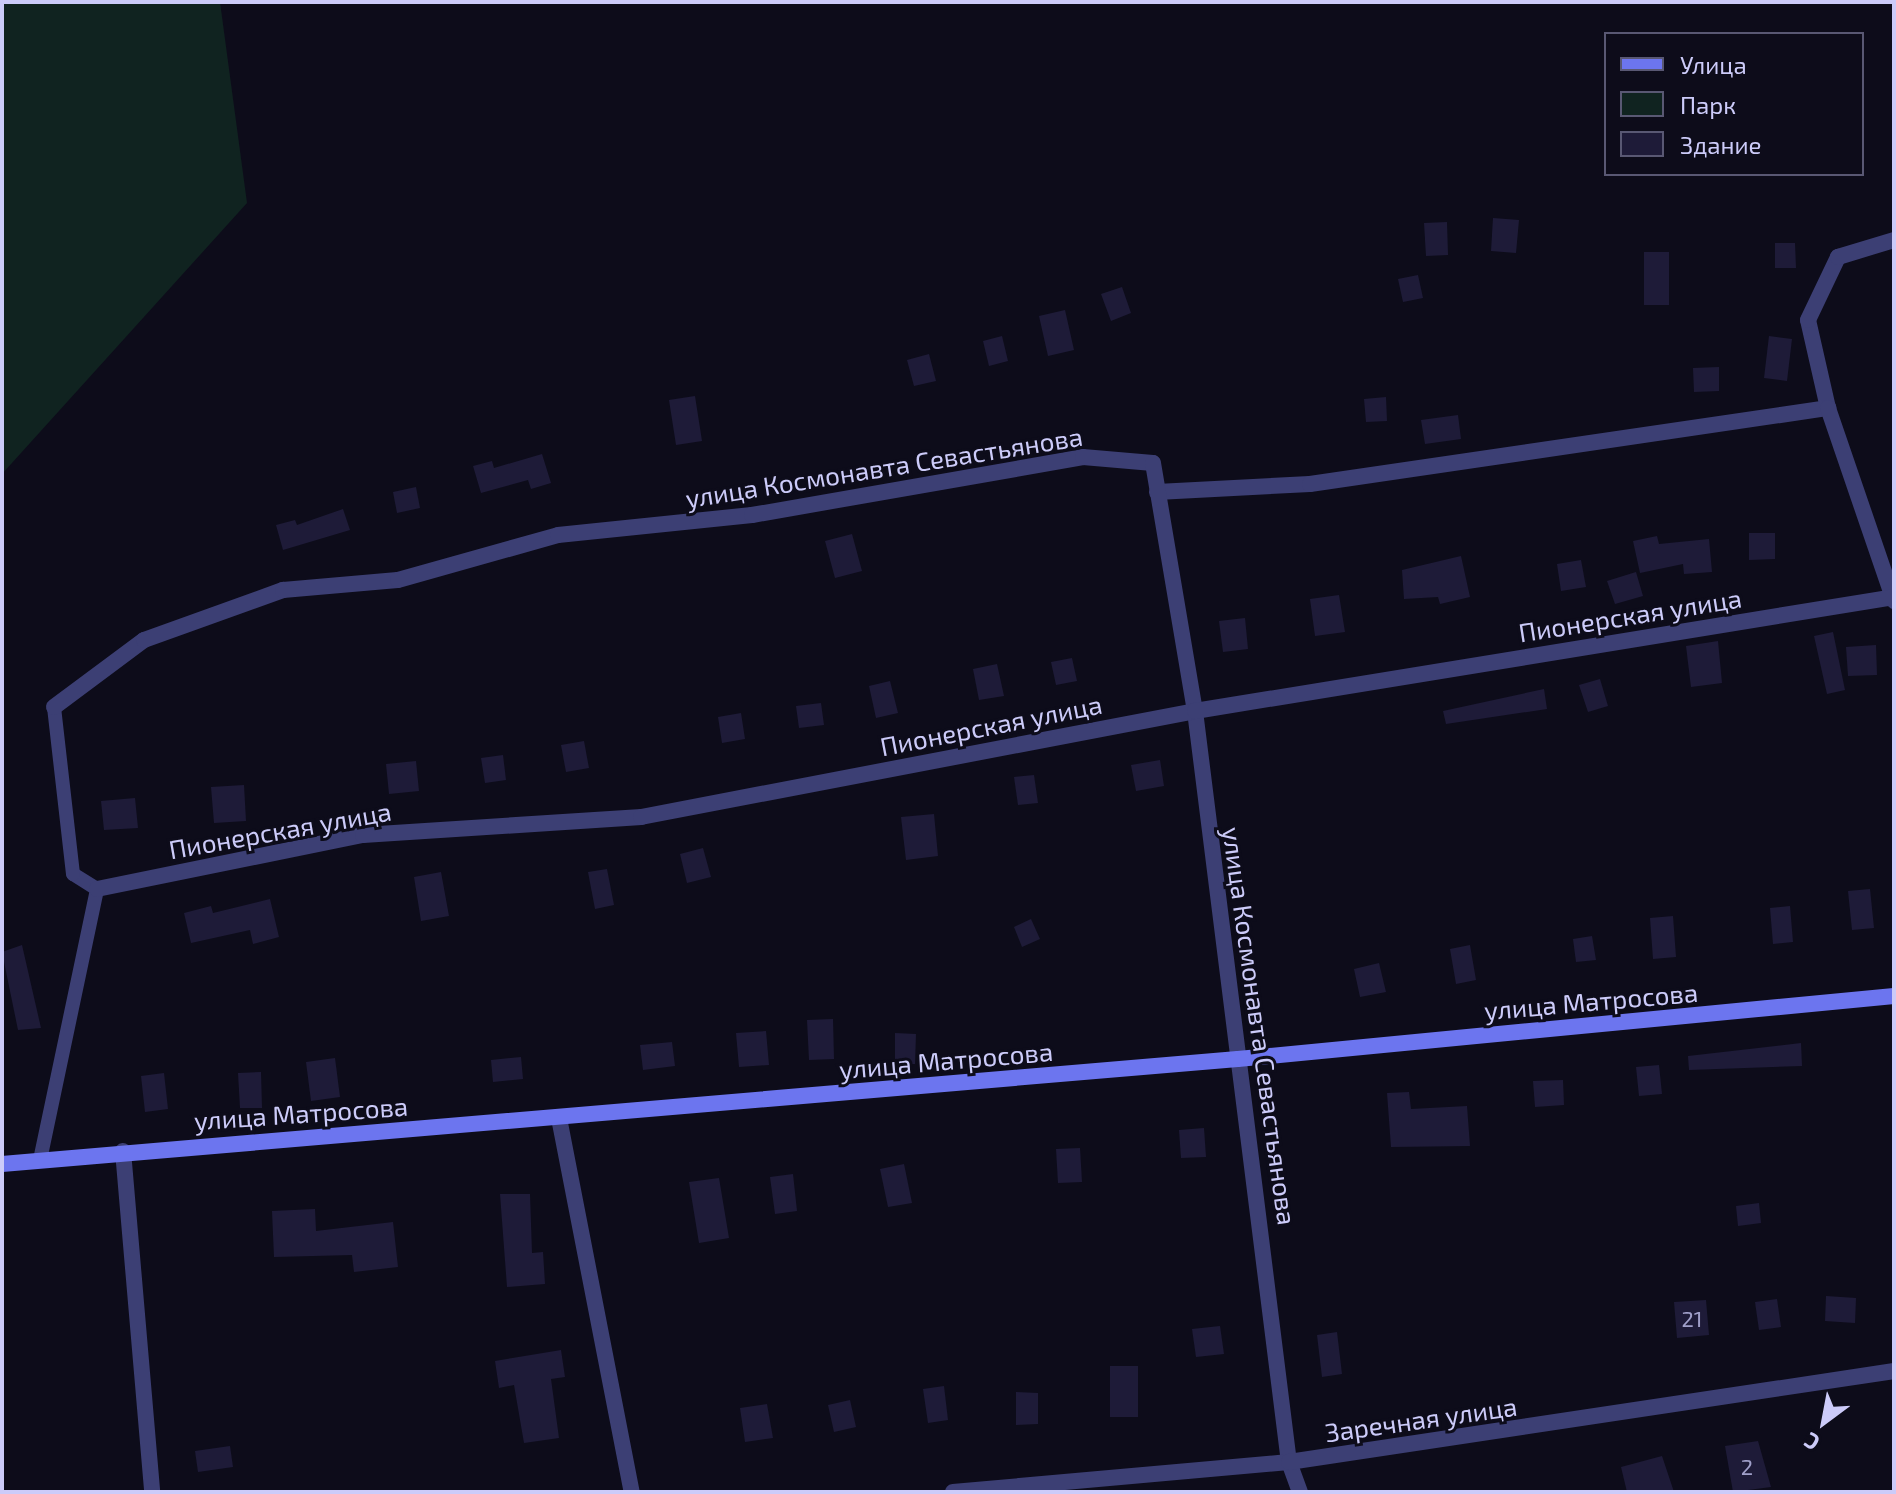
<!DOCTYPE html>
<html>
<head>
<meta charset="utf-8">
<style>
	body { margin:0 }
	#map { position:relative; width:1896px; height:1494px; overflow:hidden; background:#0d0c1a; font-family:"Exo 2",sans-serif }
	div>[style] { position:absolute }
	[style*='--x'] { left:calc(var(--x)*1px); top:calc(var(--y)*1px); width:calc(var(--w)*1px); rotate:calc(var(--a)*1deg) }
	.green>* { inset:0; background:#102320 }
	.building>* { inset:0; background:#1e1b38 }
	.lane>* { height:14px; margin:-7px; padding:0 7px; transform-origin:7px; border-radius:7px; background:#3c3f74 }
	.street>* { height:16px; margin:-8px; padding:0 8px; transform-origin:8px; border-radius:8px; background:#3c3f74 }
	.secondary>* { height:16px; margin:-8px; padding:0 8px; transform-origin:8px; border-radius:8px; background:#6c75ef }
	span { translate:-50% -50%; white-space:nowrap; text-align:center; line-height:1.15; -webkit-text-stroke:6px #0d0c1a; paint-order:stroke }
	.number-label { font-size:22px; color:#a09fc9 }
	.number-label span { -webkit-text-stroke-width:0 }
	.street-label { font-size:26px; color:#cccbf9 }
	.frame { position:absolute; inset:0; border:4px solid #cccbf9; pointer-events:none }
	.legend { position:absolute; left:1604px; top:32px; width:260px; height:144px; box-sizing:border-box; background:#0d0c1a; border:2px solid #595873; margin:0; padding:10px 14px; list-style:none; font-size:24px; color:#cccbf9 }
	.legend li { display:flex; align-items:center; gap:16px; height:40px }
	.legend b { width:40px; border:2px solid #595873 }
	.north { position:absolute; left:1784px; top:1382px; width:80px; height:80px; -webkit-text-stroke:6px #0d0c1a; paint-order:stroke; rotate:212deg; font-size:22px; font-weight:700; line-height:32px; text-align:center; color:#cccbf9 }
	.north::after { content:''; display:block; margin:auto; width:28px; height:36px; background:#cccbf9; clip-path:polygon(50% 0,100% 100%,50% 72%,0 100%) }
</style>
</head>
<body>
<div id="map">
	<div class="green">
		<i style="clip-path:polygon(2px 2px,220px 2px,247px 203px,2px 474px)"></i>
	</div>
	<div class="building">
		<i style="clip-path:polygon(1493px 218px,1519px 220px,1516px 253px,1491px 251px)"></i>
		<i style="clip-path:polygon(1447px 222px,1448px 255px,1426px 256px,1424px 223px)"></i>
		<i style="clip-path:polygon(1775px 243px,1795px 243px,1796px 268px,1775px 268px)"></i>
		<i style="clip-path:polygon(1644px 252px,1669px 252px,1669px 305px,1644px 305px)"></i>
		<i style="clip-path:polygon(1418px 275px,1423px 298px,1403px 302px,1398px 279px)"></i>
		<i style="clip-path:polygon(1122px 287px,1131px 313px,1111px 321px,1101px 294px)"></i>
		<i style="clip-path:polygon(1065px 310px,1074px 350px,1048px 356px,1039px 316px)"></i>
		<i style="clip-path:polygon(1002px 336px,1008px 361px,989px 366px,983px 341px)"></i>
		<i style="clip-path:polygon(1769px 336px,1792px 339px,1787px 381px,1764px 378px)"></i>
		<i style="clip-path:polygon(929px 354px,936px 381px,914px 386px,907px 360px)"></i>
		<i style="clip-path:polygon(1719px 367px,1719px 391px,1694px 392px,1693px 368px)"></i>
		<i style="clip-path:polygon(695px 396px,702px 441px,676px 445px,669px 400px)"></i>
		<i style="clip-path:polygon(1386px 397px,1387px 421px,1366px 422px,1364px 399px)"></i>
		<i style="clip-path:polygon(1458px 415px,1461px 439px,1425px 444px,1421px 420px)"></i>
		<i style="clip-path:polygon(542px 454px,551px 483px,531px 489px,528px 480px,481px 493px,473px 466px,492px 461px,494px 468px)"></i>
		<i style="clip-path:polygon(416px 487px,420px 508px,397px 513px,393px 492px)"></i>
		<i style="clip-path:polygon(343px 509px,350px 530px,283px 550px,276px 525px,295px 520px,297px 525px)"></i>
		<i style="clip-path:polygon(1749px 533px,1775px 533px,1775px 559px,1749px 560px)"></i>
		<i style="clip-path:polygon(852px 534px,862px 571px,835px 578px,825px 541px)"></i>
		<i style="clip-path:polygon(1657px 536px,1659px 544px,1709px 539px,1712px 572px,1684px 574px,1683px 564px,1640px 573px,1633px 541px)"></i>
		<i style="clip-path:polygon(1461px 556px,1470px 597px,1440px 604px,1438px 597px,1404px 599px,1402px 570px)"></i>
		<i style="clip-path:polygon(1581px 560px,1586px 587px,1561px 591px,1557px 564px)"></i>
		<i style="clip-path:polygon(1636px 572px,1643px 596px,1615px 604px,1607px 581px)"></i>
		<i style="clip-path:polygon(1339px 595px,1345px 632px,1315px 636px,1310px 599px)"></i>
		<i style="clip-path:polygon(1245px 618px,1248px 649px,1223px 652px,1219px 621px)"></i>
		<i style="clip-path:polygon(1833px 632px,1845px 690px,1827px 694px,1814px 636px)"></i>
		<i style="clip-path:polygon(1718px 641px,1722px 683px,1691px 687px,1686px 646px)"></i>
		<i style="clip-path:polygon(1876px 645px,1877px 675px,1848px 676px,1846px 647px)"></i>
		<i style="clip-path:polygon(1072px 658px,1077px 681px,1056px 685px,1051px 662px)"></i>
		<i style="clip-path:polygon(997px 664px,1004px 696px,979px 700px,973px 669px)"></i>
		<i style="clip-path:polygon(1600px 679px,1608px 706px,1588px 712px,1579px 685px)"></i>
		<i style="clip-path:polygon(890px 681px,898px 713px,876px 718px,869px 686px)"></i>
		<i style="clip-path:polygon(1544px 689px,1547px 709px,1446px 724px,1443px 711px)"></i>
		<i style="clip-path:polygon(821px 703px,824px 725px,799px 728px,796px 706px)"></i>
		<i style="clip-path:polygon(741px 713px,745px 739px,722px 743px,718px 717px)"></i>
		<i style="clip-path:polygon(584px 741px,589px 768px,566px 772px,561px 745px)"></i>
		<i style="clip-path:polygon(503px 755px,506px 780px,485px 783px,481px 758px)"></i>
		<i style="clip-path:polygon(1160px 760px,1164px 786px,1136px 791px,1131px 765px)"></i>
		<i style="clip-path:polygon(416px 761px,419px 791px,389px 794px,386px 764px)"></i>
		<i style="clip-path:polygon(1034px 775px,1038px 803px,1018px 805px,1014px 777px)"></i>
		<i style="clip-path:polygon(244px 785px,246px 821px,214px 823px,211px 787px)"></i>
		<i style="clip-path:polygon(135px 798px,138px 828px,104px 830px,101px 801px)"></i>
		<i style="clip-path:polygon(934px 814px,938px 856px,906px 860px,901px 817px)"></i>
		<i style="clip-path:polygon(703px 848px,711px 877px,687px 883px,680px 854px)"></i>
		<i style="clip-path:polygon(607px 869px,614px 905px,595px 909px,588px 872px)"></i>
		<i style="clip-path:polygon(441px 872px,449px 916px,421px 921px,414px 877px)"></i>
		<i style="clip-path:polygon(1870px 889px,1874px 928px,1852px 930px,1848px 891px)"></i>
		<i style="clip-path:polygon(270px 899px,279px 937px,253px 944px,250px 930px,191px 943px,184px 913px,211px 906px,213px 913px)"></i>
		<i style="clip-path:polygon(1790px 906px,1793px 942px,1773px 944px,1770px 908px)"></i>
		<i style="clip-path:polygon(1673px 916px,1676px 957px,1653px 959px,1650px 918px)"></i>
		<i style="clip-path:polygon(1031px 919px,1040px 939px,1022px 947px,1014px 927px)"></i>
		<i style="clip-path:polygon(1592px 936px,1596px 960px,1576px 962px,1573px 939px)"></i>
		<i style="clip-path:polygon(22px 945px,41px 1028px,18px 1030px,2px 952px)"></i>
		<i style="clip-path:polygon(1470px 945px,1476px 980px,1456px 984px,1450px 949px)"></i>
		<i style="clip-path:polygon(1379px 963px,1386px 992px,1360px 997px,1354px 969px)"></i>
		<i style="clip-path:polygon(833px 1019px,834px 1059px,809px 1060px,807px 1020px)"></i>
		<i style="clip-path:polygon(766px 1031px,769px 1065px,739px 1067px,736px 1033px)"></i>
		<i style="clip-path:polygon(895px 1033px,916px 1034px,915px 1064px,895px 1064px)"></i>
		<i style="clip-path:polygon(672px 1042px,675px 1066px,643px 1070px,640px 1045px)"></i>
		<i style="clip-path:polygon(1801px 1043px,1802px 1066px,1689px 1070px,1688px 1056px)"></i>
		<i style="clip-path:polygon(521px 1057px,523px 1079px,493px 1082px,491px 1060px)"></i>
		<i style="clip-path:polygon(335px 1058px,340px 1097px,311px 1101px,306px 1062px)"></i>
		<i style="clip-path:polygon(1659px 1065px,1662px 1094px,1639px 1096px,1636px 1067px)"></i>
		<i style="clip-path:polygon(261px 1072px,262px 1108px,240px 1108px,238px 1073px)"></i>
		<i style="clip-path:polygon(164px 1073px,168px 1109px,145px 1112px,141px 1076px)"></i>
		<i style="clip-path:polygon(1563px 1080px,1564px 1105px,1535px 1107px,1533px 1081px)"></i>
		<i style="clip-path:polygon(1409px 1092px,1411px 1109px,1467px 1106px,1470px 1146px,1391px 1147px,1387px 1093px)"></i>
		<i style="clip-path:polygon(1204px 1128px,1206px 1157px,1181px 1158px,1179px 1130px)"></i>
		<i style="clip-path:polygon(1080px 1148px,1082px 1182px,1058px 1183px,1056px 1149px)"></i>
		<i style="clip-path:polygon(904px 1164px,912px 1203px,888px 1207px,880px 1169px)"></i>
		<i style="clip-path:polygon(793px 1174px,797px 1211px,775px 1214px,770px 1177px)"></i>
		<i style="clip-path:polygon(719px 1178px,729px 1238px,699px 1243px,689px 1182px)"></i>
		<i style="clip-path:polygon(500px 1194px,530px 1194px,532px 1253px,543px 1252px,545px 1284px,507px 1287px)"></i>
		<i style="clip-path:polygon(1759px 1203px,1761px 1223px,1738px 1226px,1736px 1206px)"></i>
		<i style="clip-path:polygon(315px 1209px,316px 1231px,393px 1222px,398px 1267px,354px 1272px,352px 1255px,274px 1257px,272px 1211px)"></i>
		<i style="clip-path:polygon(1826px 1296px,1856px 1298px,1855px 1323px,1825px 1321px)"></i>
		<i style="clip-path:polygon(1777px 1299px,1781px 1327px,1759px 1330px,1755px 1302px)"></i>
		<i style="clip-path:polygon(1706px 1300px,1709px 1335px,1677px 1338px,1674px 1302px)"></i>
		<i style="clip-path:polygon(1220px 1326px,1224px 1354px,1196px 1357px,1192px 1329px)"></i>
		<i style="clip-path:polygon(1337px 1332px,1342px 1374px,1322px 1377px,1317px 1335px)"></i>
		<i style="clip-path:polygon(561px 1350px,565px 1377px,551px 1379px,559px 1438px,524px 1443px,514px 1385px,499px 1388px,495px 1361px)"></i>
		<i style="clip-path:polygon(1110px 1366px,1138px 1366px,1138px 1417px,1110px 1417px)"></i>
		<i style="clip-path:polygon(944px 1386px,948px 1420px,928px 1423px,923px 1389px)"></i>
		<i style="clip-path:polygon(1016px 1392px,1038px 1393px,1038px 1424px,1016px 1425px)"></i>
		<i style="clip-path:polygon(850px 1400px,856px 1427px,834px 1432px,828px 1405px)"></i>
		<i style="clip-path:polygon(767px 1404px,773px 1438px,745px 1442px,740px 1408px)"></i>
		<i style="clip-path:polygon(1758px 1441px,1771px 1487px,1733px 1492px,1725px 1446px)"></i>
		<i style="clip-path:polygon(230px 1446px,233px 1467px,198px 1472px,195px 1451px)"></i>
		<i style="clip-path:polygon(1662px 1456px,1674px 1492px,1627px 1492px,1621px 1467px)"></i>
	</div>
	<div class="lane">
		<i style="--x:40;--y:1160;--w:277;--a:-78.1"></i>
		<i style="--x:97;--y:889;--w:28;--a:-148"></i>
		<i style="--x:73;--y:874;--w:168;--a:-96.5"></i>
	</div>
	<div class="street">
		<i style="--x:1828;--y:408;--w:90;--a:-102.8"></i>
		<i style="--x:1808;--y:320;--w:70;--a:-64.5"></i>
		<i style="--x:1838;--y:257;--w:59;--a:-16.9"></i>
		<i style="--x:1157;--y:492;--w:153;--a:-3"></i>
		<i style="--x:1310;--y:484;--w:524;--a:-8.35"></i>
		<i style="--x:1828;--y:408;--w:204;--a:71.1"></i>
		<i style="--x:54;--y:707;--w:112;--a:-36.7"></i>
		<i style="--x:144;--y:640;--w:148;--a:-19.8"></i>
		<i style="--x:283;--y:590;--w:115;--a:-5"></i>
		<i style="--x:398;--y:580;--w:166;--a:-15.7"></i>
		<i style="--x:558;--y:535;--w:195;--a:-5.9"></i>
		<i style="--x:752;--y:515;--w:336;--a:-9.9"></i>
		<i style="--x:1083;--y:457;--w:70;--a:4.9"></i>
		<i style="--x:1153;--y:463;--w:252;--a:80.4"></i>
		<i style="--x:1195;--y:711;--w:757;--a:82.87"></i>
		<i style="--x:1289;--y:1462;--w:32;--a:70"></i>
		<i style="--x:97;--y:889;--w:271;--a:-11.5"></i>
		<i style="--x:363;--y:835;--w:279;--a:-3.7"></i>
		<i style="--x:641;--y:817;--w:564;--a:-10.83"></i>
		<i style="--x:1195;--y:711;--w:708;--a:-9.26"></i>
		<i style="--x:559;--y:1118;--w:381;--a:79"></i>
		<i style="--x:123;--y:1151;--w:342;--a:85.1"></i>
		<i style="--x:953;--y:1492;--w:337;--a:-5.1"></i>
		<i style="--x:1289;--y:1462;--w:612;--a:-8.55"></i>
	</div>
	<div class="secondary">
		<i style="--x:2;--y:1164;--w:1240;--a:-4.86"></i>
		<i style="--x:1238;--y:1059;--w:659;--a:-5.49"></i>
	</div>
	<div class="number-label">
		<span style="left:1692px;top:1319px">21</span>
		<span style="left:1747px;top:1467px">2</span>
	</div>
	<div class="street-label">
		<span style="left:884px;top:467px;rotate:-9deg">улица Космонавта Севастьянова</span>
		<span style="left:1630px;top:615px;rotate:-9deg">Пионерская улица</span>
		<span style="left:991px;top:725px;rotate:-11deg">Пионерская улица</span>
		<span style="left:280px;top:830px;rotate:-10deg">Пионерская улица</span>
		<span style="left:1591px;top:1001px;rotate:-5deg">улица Матросова</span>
		<span style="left:1260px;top:1026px;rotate:82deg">улица Космонавта Севастьянова</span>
		<span style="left:946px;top:1060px;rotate:-5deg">улица Матросова</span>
		<span style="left:301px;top:1113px;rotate:-4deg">улица Матросова</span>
		<span style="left:1421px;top:1419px;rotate:-8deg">Заречная улица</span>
	</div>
	<div class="frame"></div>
	<ul class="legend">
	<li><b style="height:10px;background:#6c75ef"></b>Улица</li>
	<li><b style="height:22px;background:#102320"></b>Парк</li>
	<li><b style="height:22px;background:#1e1b38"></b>Здание</li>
	</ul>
	<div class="north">С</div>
</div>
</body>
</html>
